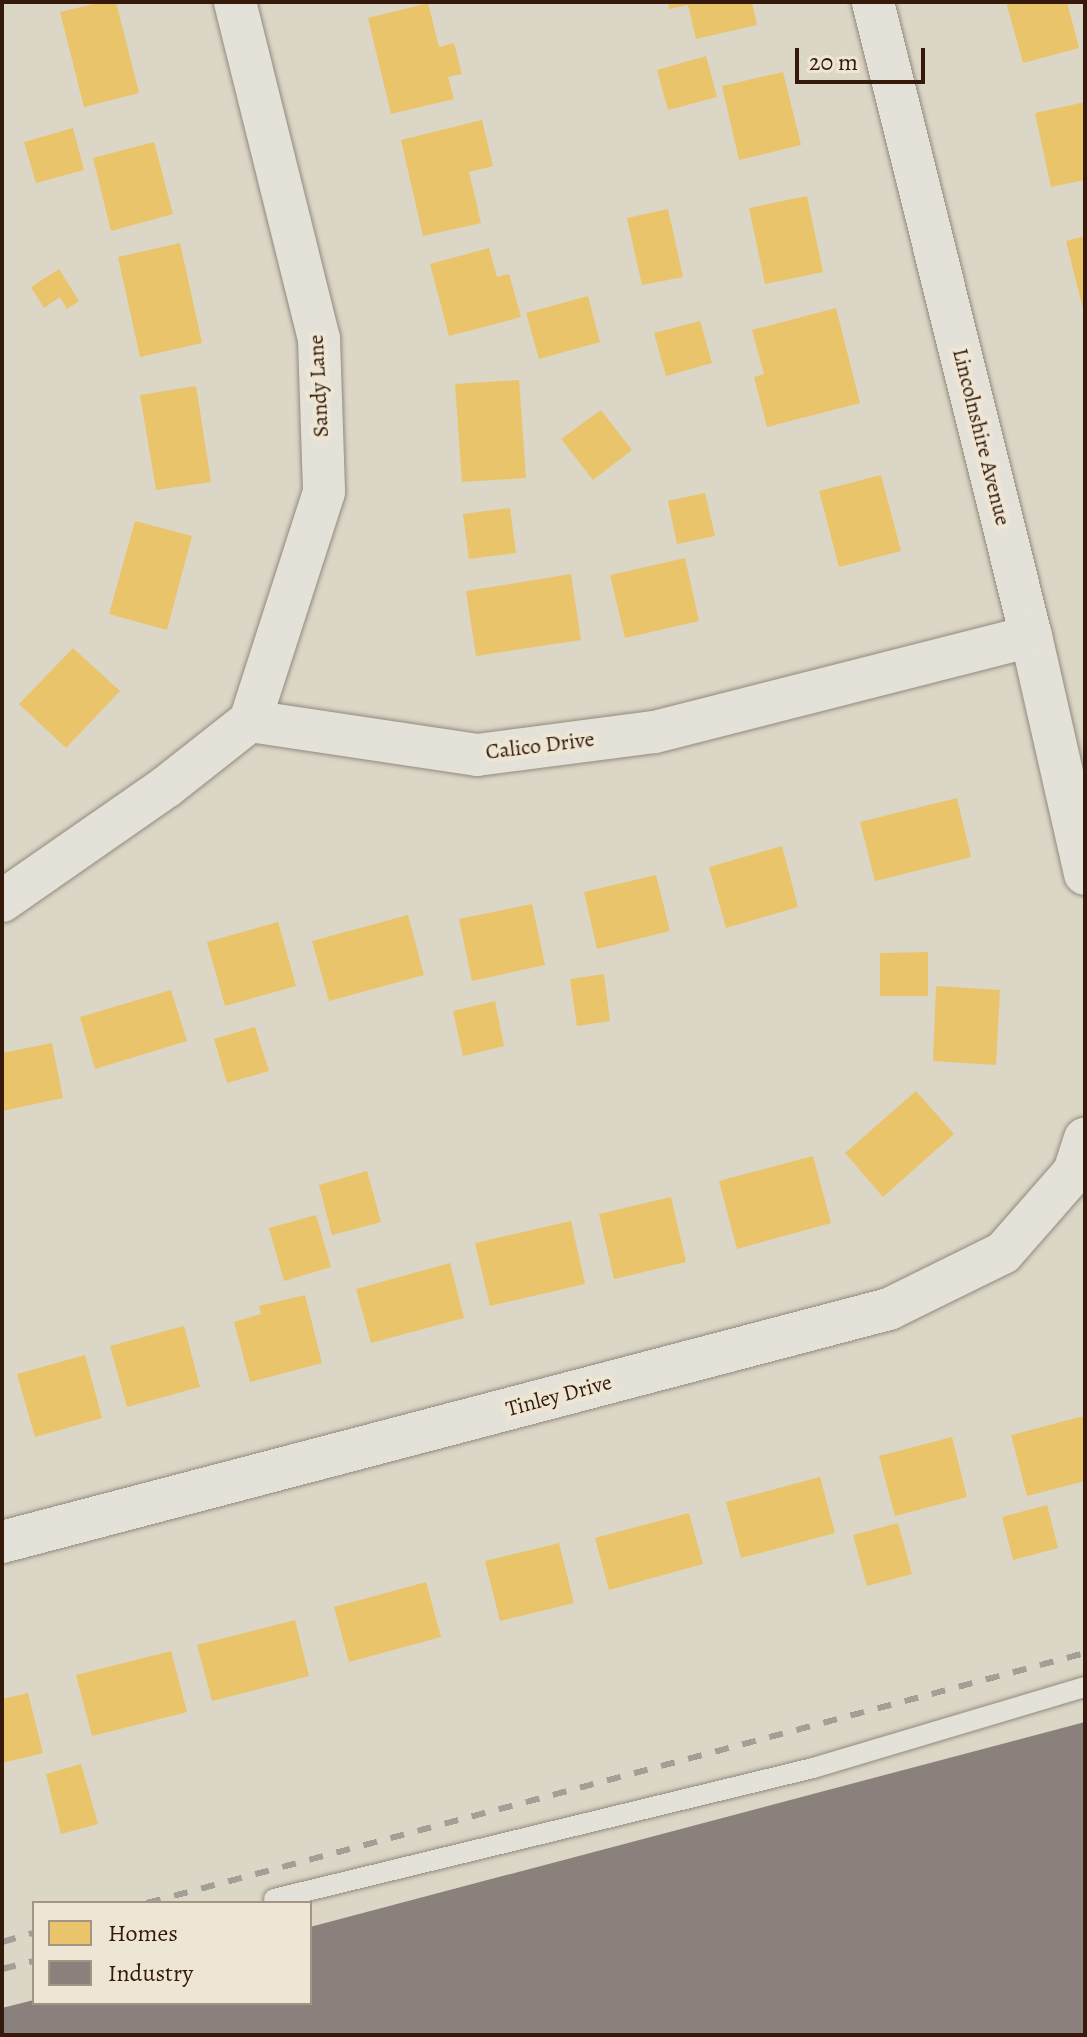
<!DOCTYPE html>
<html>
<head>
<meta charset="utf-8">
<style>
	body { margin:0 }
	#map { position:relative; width:1087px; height:2037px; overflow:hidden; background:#dcd6c6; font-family:Alegreya,serif }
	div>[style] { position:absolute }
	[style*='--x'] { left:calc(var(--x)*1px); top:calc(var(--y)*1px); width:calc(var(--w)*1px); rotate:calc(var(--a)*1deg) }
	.homes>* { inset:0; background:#e9c46a }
	.industry>* { inset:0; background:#8a817c }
	.roads { filter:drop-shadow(0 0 2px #918a7f) drop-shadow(0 0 2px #918a7f) }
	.lane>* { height:20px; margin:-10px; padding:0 10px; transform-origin:10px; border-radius:10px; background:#e4e1d9 }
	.street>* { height:42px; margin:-21px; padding:0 21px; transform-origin:21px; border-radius:21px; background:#e4e1d9 }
	.rail>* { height:6px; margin-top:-3px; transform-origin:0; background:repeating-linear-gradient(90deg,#a49e96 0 14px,transparent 0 28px) }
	span { translate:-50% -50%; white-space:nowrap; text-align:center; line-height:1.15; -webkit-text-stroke:8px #eee6d4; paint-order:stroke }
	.street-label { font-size:22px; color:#35190b }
	.frame { position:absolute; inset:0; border:4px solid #35190b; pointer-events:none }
	.legend { position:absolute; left:32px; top:1901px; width:280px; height:104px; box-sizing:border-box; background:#eee6d4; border:2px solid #a49484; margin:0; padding:10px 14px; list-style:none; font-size:24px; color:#35190b }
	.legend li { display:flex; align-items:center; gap:16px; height:40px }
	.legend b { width:40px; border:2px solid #a49484 }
	.scale { position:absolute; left:795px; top:48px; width:130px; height:36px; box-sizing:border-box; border:4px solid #35190b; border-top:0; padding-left:10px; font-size:24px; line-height:28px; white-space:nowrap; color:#35190b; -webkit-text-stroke:6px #eee6d4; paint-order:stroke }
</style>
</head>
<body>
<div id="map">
	<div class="homes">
		<i style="clip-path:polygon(102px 2px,116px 2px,139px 93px,84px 107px,60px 12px)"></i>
		<i style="clip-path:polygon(668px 2px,752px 2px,757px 25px,696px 39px,688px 5px,669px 9px)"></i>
		<i style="clip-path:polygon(1006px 2px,1067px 2px,1079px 48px,1023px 63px)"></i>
		<i style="clip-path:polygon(428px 3px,439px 47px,454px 43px,462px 74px,448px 77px,454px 99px,391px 114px,368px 18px)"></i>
		<i style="clip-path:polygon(706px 56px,717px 97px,668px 110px,657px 70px)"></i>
		<i style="clip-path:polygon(783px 72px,801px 145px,739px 160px,722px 86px)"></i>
		<i style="clip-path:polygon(1085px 102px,1085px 180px,1051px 187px,1035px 113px)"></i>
		<i style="clip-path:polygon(482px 120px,493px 166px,469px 172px,481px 223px,423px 236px,401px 140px)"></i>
		<i style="clip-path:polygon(73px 128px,84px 170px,36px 183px,24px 142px)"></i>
		<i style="clip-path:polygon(154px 142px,173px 214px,111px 231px,93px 158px)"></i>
		<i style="clip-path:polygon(807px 196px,823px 272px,765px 284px,749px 208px)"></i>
		<i style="clip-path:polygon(668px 209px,683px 277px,642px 285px,627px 218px)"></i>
		<i style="clip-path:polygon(1085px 236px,1085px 313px,1084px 313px,1066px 241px)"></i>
		<i style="clip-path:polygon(180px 243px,202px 343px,140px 357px,118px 257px)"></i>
		<i style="clip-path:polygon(489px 248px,497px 277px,509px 274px,521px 317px,449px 336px,430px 264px)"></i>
		<i style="clip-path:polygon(59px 269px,79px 301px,67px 309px,60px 297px,44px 308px,31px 287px)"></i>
		<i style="clip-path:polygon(588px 296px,600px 342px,539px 359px,526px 313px)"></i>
		<i style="clip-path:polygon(836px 308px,860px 403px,767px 427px,754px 377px,764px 374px,752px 330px)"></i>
		<i style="clip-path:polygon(700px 321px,712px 363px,666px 376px,654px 333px)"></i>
		<i style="clip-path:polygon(519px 380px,526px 478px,462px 482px,455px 384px)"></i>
		<i style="clip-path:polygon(196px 386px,211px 482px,156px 490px,140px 395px)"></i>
		<i style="clip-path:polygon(601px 410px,632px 450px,593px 480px,561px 439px)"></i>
		<i style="clip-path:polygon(881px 475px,901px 551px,839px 567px,819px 491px)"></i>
		<i style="clip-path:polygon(705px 493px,715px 536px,677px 544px,668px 501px)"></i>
		<i style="clip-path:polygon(510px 508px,516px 553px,469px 559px,463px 514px)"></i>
		<i style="clip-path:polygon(135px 521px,192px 536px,167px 630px,109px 614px)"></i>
		<i style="clip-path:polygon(685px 558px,699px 621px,625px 638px,610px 575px)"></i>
		<i style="clip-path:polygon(571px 574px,581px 640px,476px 656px,466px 591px)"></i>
		<i style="clip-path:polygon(73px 648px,120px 691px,66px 748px,19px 704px)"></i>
		<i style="clip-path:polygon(957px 798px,971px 857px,875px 881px,860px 822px)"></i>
		<i style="clip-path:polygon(782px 846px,798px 907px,726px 928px,709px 867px)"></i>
		<i style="clip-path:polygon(656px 875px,670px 931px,597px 949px,584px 892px)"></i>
		<i style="clip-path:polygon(532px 904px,545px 965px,472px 981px,459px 919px)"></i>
		<i style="clip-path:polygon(408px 915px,424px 975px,329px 1001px,312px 941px)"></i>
		<i style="clip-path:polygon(278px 922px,296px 986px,225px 1006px,207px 942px)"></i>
		<i style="clip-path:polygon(928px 952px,928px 996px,880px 996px,880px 953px)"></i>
		<i style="clip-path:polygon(604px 974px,610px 1021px,577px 1026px,570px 979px)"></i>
		<i style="clip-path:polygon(936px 986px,1000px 990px,996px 1065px,933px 1061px)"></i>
		<i style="clip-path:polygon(171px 990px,187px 1041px,95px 1069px,80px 1017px)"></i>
		<i style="clip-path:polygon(495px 1001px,504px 1046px,463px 1056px,453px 1011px)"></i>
		<i style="clip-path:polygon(255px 1027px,269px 1071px,227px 1083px,214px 1039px)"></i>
		<i style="clip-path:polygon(52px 1043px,63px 1098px,2px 1111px,2px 1053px)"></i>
		<i style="clip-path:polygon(916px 1091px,954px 1134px,883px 1197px,845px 1153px)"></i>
		<i style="clip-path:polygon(813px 1156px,831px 1223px,737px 1249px,719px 1181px)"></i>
		<i style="clip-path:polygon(367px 1171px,381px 1222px,332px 1235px,319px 1185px)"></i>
		<i style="clip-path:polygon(671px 1197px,686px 1262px,614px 1279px,599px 1214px)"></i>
		<i style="clip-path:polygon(316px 1215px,331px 1267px,284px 1281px,269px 1228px)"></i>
		<i style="clip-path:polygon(571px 1221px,585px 1284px,490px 1306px,475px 1243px)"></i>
		<i style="clip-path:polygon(450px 1263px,464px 1318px,371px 1343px,356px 1289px)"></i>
		<i style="clip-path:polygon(305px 1295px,322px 1363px,250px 1382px,234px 1322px,261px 1314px,259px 1306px)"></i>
		<i style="clip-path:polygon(184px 1326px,200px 1387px,127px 1407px,110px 1346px)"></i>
		<i style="clip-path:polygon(85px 1355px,102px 1418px,35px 1437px,17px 1374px)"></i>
		<i style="clip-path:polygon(1084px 1416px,1085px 1481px,1027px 1496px,1011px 1435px)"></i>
		<i style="clip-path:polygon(952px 1437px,967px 1497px,895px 1516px,879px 1456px)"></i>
		<i style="clip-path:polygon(820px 1477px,835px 1533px,741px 1558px,726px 1502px)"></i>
		<i style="clip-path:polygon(1047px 1505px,1058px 1548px,1013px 1560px,1002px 1517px)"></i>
		<i style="clip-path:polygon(689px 1513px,703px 1564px,609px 1590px,595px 1538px)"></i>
		<i style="clip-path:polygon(898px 1523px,912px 1574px,867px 1586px,853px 1535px)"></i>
		<i style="clip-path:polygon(559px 1543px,574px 1603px,500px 1621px,485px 1561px)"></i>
		<i style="clip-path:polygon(426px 1582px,441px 1637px,349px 1662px,334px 1607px)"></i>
		<i style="clip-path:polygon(295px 1620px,309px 1676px,212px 1701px,197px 1645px)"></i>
		<i style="clip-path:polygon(171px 1651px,187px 1712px,92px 1736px,76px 1675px)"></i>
		<i style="clip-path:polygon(28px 1693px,43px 1753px,2px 1763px,2px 1699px)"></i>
		<i style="clip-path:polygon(81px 1764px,98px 1824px,61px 1834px,46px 1774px)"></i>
	</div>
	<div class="industry">
		<i style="clip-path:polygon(1085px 1722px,1085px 2035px,2px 2035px,2px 2008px,34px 2000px,34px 2003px,310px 2003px,310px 1927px)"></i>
	</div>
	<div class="roads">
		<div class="lane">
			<i style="--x:274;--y:1899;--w:555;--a:-13.66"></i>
			<i style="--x:813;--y:1768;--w:284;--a:-16.6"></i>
		</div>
		<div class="street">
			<i style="--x:235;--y:2;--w:347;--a:76"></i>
			<i style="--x:319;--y:339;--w:153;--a:88.1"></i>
			<i style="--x:324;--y:492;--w:241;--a:107.9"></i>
			<i style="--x:873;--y:2;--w:653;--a:76.01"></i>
			<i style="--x:1031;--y:636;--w:244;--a:77.2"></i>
			<i style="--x:2;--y:901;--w:200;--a:-34.8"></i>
			<i style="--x:166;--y:787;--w:107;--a:-38.2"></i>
			<i style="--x:250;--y:721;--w:230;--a:8.5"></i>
			<i style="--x:477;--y:755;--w:179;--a:-7.4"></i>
			<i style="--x:655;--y:732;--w:388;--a:-14.3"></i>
			<i style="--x:2;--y:1542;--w:917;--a:-14.72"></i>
			<i style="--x:889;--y:1309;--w:127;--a:-26.2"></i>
			<i style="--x:1003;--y:1253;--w:108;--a:-48.8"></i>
			<i style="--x:1074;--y:1172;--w:35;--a:-72"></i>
		</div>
	</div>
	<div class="rail">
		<i style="--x:147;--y:1903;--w:971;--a:-14.92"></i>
		<i style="--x:2;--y:1942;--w:33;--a:-16"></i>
		<i style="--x:2;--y:1969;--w:33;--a:-14"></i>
	</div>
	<div class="street-label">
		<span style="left:319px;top:386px;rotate:-93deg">Sandy Lane</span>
		<span style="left:981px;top:437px;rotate:76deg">Lincolnshire Avenue</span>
		<span style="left:540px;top:746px;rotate:-7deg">Calico Drive</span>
		<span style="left:559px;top:1396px;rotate:-15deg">Tinley Drive</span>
	</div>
	<div class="frame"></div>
	<ul class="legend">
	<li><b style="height:22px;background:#e9c46a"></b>Homes</li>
	<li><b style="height:22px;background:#8a817c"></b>Industry</li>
	</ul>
	<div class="scale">20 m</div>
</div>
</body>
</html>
